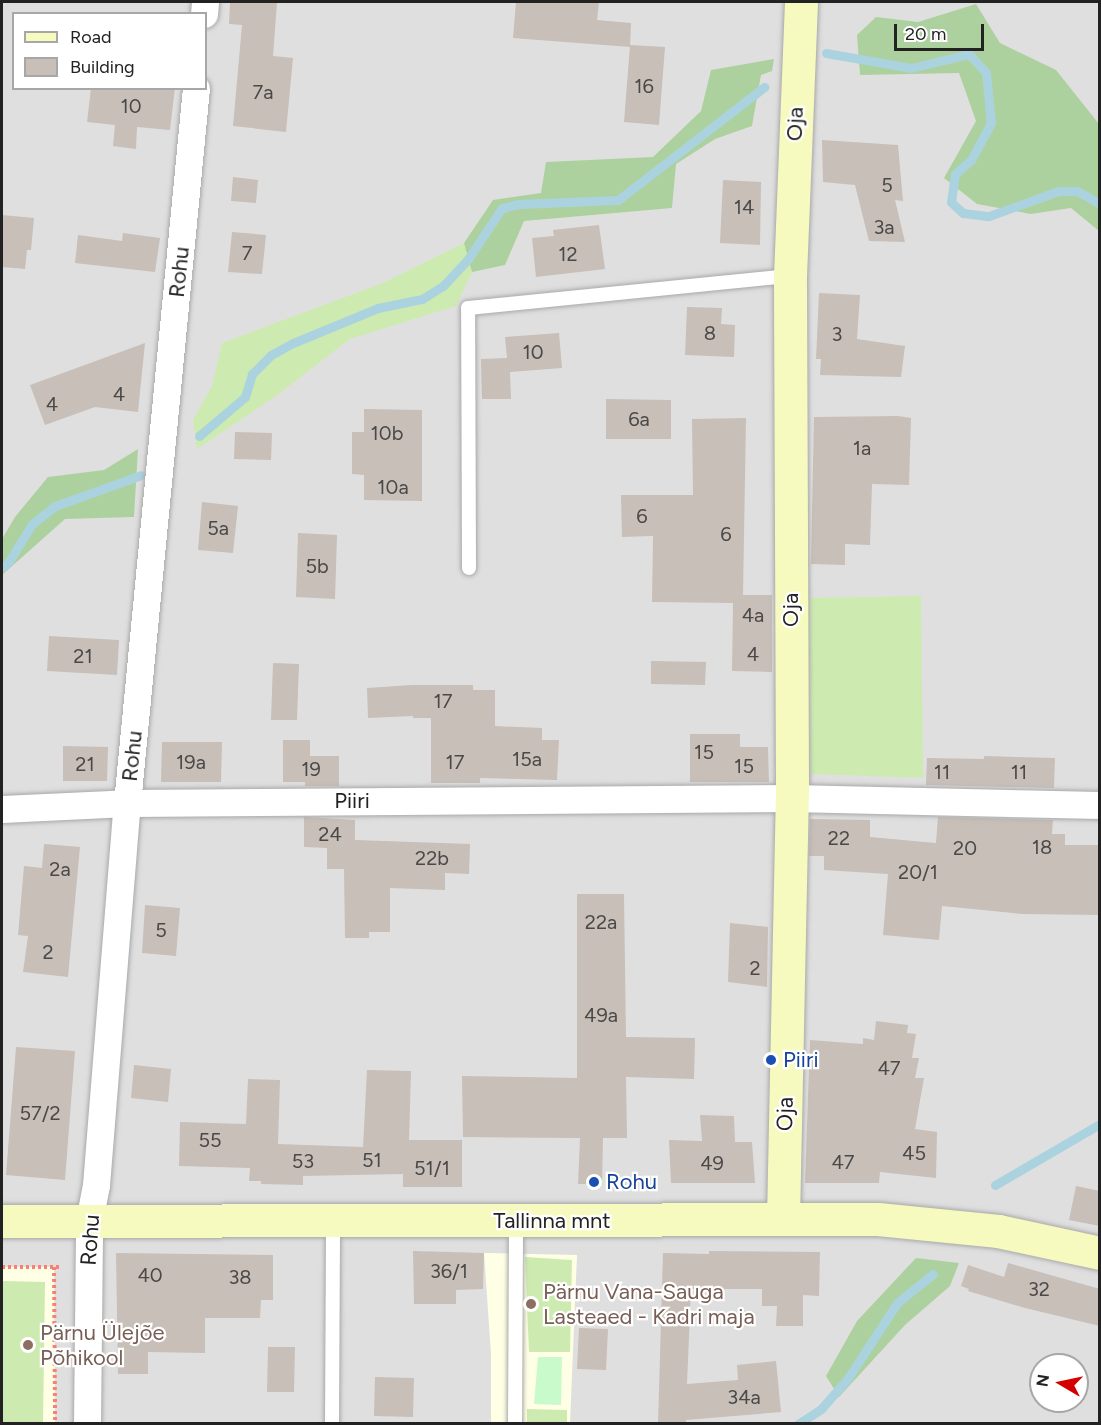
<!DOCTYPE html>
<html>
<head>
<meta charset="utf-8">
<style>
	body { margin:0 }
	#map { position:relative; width:1101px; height:1425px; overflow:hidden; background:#f2efe9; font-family:Figtree,sans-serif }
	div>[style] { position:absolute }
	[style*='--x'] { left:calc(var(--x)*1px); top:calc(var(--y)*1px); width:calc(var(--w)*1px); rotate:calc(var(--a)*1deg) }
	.residential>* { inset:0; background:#e0dfdf }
	.education>* { inset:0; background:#ffffe5 }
	.grass>* { inset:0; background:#cdebb0 }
	.forest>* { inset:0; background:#add19e }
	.park>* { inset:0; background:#c8facc }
	.stream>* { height:9px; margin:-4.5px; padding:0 4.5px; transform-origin:4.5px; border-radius:4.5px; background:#aad3df }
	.building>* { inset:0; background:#c7bfb8 }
	.path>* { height:4px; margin-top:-2px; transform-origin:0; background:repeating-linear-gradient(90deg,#fa8072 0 3px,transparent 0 6px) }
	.roads { filter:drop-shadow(0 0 2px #a9a9a9) drop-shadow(0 0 2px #a9a9a9) }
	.lane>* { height:14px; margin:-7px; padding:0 7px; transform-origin:7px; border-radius:7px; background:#fff }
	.street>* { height:27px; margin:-13.5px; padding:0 13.5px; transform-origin:13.5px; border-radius:13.5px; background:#fff }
	.secondary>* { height:33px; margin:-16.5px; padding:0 16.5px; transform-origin:16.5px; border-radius:16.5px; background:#f7fabf }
	.dots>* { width:16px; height:16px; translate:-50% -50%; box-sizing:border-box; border:3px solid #fff; border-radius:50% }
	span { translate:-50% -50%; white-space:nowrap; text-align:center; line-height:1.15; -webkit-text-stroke:4.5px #fff; paint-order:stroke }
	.number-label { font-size:20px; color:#4b4948 }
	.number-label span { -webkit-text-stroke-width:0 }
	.street-label { font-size:22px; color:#222 }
	.transit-label { font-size:22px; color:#164399 }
	.left { translate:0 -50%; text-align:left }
	.education-label { font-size:22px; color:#785e54 }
	.frame { position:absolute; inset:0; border:3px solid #222; pointer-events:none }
	.legend { position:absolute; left:12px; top:12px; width:195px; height:78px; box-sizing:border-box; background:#fff; border:2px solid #a7a7a7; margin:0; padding:8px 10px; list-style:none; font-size:18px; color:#222 }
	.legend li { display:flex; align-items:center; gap:12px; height:30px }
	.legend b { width:30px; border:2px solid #a7a7a7 }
	.north { position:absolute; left:1029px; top:1353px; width:60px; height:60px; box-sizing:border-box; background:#fff; border:2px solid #a7a7a7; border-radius:50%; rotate:279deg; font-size:16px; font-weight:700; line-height:24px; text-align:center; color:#222 }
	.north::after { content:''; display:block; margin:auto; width:21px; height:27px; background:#d40000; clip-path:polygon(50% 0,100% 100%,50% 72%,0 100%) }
	.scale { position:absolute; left:894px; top:24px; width:90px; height:27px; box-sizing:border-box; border:3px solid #222; border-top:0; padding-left:8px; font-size:18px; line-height:21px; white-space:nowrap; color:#222; -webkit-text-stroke:4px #fff; paint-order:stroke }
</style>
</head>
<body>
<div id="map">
	<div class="residential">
		<i style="clip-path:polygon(evenodd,2px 2px,1099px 2px,1099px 1423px,2px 1423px,2px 2px,14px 14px,206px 14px,206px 88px,14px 88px,14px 14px,2px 2px,1041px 1365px,1077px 1365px,1077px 1401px,1041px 1401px,1041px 1365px)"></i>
	</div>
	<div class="education">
		<i style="clip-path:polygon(484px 1253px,577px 1255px,570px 1423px,491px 1423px,491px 1354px)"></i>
		<i style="clip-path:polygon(2px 1267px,54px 1267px,55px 1423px,2px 1424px)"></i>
	</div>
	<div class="grass">
		<i style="clip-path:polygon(464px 243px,472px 272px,456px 306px,350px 339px,276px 396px,197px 449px,193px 420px,212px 386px,222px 343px,383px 283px)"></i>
		<i style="clip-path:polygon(921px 596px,923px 778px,810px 774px,809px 598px)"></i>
		<i style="clip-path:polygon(525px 1257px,572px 1260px,570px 1352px,529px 1352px)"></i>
		<i style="clip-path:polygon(2px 1281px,45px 1282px,43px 1423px,2px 1423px)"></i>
		<i style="clip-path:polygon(527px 1409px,567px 1410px,567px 1423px,527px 1423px)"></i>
	</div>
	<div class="forest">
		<i style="clip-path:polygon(976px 4px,1000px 43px,1056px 70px,1099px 124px,1099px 231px,1071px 208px,1031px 214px,977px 204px,944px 178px,976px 121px,959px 73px,860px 75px,857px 35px,876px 17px,918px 22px)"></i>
		<i style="clip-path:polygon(774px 59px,772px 71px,761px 75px,752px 126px,715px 139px,676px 164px,672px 208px,524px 221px,505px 265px,472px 272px,464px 243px,493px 200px,541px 193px,546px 162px,653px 157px,701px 111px,711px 70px)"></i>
		<i style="clip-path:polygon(138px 449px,134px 517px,65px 519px,2px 575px,2px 539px,15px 517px,48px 477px,104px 470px)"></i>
		<i style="clip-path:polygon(916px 1258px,959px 1263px,950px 1286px,905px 1325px,839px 1397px,826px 1376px,857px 1321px)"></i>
	</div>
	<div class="park">
		<i style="clip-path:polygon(538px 1357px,562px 1357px,561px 1405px,534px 1404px)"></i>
	</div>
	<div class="stream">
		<i style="--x:826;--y:53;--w:86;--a:10"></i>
		<i style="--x:911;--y:68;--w:60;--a:-13.6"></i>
		<i style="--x:969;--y:54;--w:25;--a:48"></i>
		<i style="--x:986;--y:73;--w:50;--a:84.3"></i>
		<i style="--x:991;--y:123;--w:42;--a:118.4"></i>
		<i style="--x:971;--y:160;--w:21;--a:139"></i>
		<i style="--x:955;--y:174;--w:28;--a:98"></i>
		<i style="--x:951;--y:202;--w:16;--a:43"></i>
		<i style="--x:963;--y:213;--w:26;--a:7"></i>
		<i style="--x:989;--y:216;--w:74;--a:-19.7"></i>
		<i style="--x:1059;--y:191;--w:18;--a:0"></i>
		<i style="--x:1077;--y:191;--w:26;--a:29"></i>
		<i style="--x:199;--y:436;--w:60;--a:-40.3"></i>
		<i style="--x:245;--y:397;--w:24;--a:-73"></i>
		<i style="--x:252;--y:374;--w:27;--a:-45"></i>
		<i style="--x:271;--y:355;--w:25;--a:-29"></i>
		<i style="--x:293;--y:343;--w:92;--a:-22.4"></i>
		<i style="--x:378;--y:308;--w:45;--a:-11.6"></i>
		<i style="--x:422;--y:299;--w:25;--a:-32"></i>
		<i style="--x:443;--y:286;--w:37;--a:-47"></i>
		<i style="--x:468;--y:259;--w:61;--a:-56.3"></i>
		<i style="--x:502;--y:208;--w:17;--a:-13"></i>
		<i style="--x:519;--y:204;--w:99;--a:-2.3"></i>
		<i style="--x:618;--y:200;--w:185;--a:-37.7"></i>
		<i style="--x:2;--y:567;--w:7;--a:-34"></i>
		<i style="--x:8;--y:563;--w:46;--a:-58.4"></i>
		<i style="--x:32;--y:524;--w:29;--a:-38"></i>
		<i style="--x:55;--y:506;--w:91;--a:-19.8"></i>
		<i style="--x:995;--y:1185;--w:121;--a:-30.2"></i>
		<i style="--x:798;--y:1424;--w:27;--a:-33"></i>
		<i style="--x:821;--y:1409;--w:41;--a:-48.9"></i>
		<i style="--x:848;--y:1378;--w:90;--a:-56.8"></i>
		<i style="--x:897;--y:1303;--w:46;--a:-38.9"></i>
	</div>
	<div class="building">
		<i style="clip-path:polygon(230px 2px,277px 2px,273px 56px,293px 58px,286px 132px,233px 126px,242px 25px,229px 24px)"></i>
		<i style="clip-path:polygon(516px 2px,599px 2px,597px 20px,631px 23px,630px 47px,513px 38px)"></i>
		<i style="clip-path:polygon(630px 45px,665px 47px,659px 125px,624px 122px)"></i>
		<i style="clip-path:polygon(91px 88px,175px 88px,170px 130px,137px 127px,136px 149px,113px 146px,115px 125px,87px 122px)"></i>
		<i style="clip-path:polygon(822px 140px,898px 145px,903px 201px,895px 200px,905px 242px,869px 241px,855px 185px,823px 182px)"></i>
		<i style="clip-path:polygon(233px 177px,258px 180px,256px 203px,231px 201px)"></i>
		<i style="clip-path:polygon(723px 180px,761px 182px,760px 245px,720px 243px)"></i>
		<i style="clip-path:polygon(2px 215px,34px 218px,31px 250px,27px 250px,25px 269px,2px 267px)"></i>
		<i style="clip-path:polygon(599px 225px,605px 269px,536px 277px,532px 238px,554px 236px,553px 230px)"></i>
		<i style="clip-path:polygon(232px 232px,266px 235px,262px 274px,228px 272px)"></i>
		<i style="clip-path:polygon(123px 233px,160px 238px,155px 272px,75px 263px,78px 235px,122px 241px)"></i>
		<i style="clip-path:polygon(819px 293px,860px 295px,857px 339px,905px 346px,901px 377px,820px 375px,821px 359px,816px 359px)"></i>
		<i style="clip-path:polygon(687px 307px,722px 308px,721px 324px,735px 325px,734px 357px,685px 355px)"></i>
		<i style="clip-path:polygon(559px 333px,562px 368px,510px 372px,511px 399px,482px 399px,481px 359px,507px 358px,505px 337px)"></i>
		<i style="clip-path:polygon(145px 343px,138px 412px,95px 407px,45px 425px,30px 385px)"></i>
		<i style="clip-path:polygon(606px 399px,671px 400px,671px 439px,606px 439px)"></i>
		<i style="clip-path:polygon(364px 409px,422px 410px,422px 501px,364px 500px,364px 475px,352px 474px,352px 432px,364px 432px)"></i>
		<i style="clip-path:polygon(898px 416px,911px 418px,909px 485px,872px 484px,870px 545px,845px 544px,845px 565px,811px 564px,814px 417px)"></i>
		<i style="clip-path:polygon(746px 418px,743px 595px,772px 595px,772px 672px,732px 671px,733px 603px,652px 602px,653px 536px,622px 537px,621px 495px,693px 495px,692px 419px)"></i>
		<i style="clip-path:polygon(235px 432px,272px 433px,271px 460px,234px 459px)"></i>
		<i style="clip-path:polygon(202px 502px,238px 506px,233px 553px,198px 550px)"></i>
		<i style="clip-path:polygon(298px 533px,337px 535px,335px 599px,296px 597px)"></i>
		<i style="clip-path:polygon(49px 636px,119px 640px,117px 675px,47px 671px)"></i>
		<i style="clip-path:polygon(651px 661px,706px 662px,705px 685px,651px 684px)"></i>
		<i style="clip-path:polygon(273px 663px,299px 664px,297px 720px,271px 720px)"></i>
		<i style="clip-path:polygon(412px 685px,473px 685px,473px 690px,495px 690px,495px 726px,542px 728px,542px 740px,559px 740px,557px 780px,480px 778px,480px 783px,431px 783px,431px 718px,413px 718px,413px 716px,368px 718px,367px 688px)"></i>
		<i style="clip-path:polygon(690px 734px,740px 734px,740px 747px,768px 747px,769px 782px,690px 782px)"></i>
		<i style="clip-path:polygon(283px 740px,310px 740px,310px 756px,339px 756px,339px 786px,305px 786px,305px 782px,283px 782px)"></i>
		<i style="clip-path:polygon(162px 742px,222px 742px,221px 782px,161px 782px)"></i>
		<i style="clip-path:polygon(63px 746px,108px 747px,107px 781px,63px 781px)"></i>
		<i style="clip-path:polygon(984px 756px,1055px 758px,1054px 788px,926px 785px,927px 758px,984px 759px)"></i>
		<i style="clip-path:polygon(304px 817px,355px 820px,355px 840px,470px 844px,469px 874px,445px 873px,445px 890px,390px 888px,390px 932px,369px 932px,369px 938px,345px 938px,344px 869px,327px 869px,327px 848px,304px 847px)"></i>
		<i style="clip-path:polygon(938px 817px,1053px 820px,1052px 834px,1065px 834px,1065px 845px,1100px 845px,1100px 915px,1022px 914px,942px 906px,939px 940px,883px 935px,888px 874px,824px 870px,824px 856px,809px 856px,810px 819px,870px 820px,870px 837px,936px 843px)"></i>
		<i style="clip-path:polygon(44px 844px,80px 847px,68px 977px,23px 972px,28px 936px,18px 935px,24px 866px,42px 868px)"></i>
		<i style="clip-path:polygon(577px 894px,624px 894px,626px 1037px,695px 1038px,694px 1079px,626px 1077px,627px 1138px,603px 1138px,602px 1184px,578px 1184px,580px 1138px,463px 1137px,462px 1076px,577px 1078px)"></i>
		<i style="clip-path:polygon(145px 905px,180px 908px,176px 956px,142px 953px)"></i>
		<i style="clip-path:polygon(730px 923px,768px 927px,767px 987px,728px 982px)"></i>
		<i style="clip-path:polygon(876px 1021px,908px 1025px,907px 1033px,916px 1034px,912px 1058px,919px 1058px,915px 1078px,924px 1078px,915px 1129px,937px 1132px,936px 1178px,880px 1172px,879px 1183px,805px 1183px,810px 1040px,863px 1044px,863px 1038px,874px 1040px)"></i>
		<i style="clip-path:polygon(16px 1047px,75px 1051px,65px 1180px,6px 1175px)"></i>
		<i style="clip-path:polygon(134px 1065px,171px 1069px,168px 1102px,131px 1098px)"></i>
		<i style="clip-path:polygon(367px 1070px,411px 1071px,409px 1140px,462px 1140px,462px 1187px,403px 1187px,403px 1174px,303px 1176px,303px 1185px,261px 1184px,261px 1181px,249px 1181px,250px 1168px,179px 1166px,180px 1122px,246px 1124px,248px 1079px,280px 1080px,278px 1144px,363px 1147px)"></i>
		<i style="clip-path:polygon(700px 1115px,734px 1116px,735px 1142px,752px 1142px,755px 1183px,671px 1183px,669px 1140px,702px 1141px)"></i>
		<i style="clip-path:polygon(1076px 1186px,1100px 1191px,1100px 1226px,1069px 1220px)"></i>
		<i style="clip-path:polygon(413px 1251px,484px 1253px,483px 1289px,456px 1290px,456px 1304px,414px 1304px)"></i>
		<i style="clip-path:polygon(709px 1251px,820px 1252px,819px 1296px,803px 1295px,803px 1326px,776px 1326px,777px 1306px,762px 1306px,762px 1289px,691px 1289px,687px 1384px,738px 1380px,737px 1365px,776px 1361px,781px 1412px,686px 1420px,686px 1424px,658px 1424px,663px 1253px,709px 1254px)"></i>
		<i style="clip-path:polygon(116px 1253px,273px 1255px,273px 1300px,261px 1300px,260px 1318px,205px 1318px,205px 1353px,148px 1352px,148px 1374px,118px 1374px)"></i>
		<i style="clip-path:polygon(1008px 1263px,1100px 1289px,1100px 1326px,1025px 1308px,968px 1291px,969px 1289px,961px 1286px,968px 1265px,1004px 1277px)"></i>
		<i style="clip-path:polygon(579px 1328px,608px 1329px,606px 1370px,577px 1369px)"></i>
		<i style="clip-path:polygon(268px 1347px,295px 1347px,294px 1392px,267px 1392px)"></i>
		<i style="clip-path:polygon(375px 1377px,414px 1378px,413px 1417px,374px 1416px)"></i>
	</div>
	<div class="path">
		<i style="--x:2;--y:1267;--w:59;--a:0"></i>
		<i style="--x:54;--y:1267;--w:157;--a:89.6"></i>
	</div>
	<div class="roads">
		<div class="lane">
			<i style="--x:469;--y:568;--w:260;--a:-90.2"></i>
			<i style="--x:468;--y:308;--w:324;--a:-5.7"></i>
			<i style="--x:332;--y:1424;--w:203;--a:-89.7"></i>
			<i style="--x:515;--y:1424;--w:202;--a:-89.7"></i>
		</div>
		<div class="street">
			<i style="--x:204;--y:14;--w:12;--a:-85"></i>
			<i style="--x:2;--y:809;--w:125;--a:-2.7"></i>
			<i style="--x:127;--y:803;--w:664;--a:-0.43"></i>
			<i style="--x:791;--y:798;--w:309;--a:1.3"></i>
			<i style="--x:87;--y:1424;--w:203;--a:-89.4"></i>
			<i style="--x:89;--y:1221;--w:37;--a:-79"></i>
			<i style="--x:96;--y:1185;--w:383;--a:-85.4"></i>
			<i style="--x:127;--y:803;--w:718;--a:-84.49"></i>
		</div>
		<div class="secondary">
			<i style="--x:783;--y:1219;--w:435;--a:-88.8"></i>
			<i style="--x:792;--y:784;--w:508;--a:-90.23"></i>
			<i style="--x:790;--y:276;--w:274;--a:-87.7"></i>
			<i style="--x:2;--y:1221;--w:876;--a:-0.13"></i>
			<i style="--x:878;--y:1219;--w:121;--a:5.7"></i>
			<i style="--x:998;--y:1231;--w:104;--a:12.2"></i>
		</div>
	</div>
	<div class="dots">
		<i style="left:771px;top:1060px;background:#1a4fb4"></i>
		<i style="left:594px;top:1182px;background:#1a4fb4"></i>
		<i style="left:531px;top:1304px;background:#8d6e63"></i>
		<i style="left:28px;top:1345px;background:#8d6e63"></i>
	</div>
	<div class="number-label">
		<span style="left:644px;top:86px">16</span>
		<span style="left:263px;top:92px">7a</span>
		<span style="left:131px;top:106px">10</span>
		<span style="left:887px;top:185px">5</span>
		<span style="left:744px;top:207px">14</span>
		<span style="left:884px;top:227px">3a</span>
		<span style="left:247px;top:253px">7</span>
		<span style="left:568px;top:254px">12</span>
		<span style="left:710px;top:333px">8</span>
		<span style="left:837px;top:334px">3</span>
		<span style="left:533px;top:352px">10</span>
		<span style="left:119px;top:394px">4</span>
		<span style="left:52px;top:404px">4</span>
		<span style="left:639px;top:419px">6a</span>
		<span style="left:387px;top:433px">10b</span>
		<span style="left:862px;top:448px">1a</span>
		<span style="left:393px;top:487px">10a</span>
		<span style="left:642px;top:516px">6</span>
		<span style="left:218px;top:528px">5a</span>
		<span style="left:726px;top:534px">6</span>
		<span style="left:317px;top:566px">5b</span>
		<span style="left:753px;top:615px">4a</span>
		<span style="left:753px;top:654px">4</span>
		<span style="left:83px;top:656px">21</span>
		<span style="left:443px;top:701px">17</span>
		<span style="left:704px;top:752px">15</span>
		<span style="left:527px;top:759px">15a</span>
		<span style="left:191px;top:762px">19a</span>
		<span style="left:455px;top:762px">17</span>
		<span style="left:85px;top:764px">21</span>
		<span style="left:744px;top:766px">15</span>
		<span style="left:311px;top:769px">19</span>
		<span style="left:942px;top:772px">11</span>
		<span style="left:1019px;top:772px">11</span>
		<span style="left:330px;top:834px">24</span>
		<span style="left:839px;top:838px">22</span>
		<span style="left:1042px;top:847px">18</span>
		<span style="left:965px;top:848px">20</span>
		<span style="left:432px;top:858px">22b</span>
		<span style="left:60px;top:869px">2a</span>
		<span style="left:918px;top:872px">20/1</span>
		<span style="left:601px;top:922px">22a</span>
		<span style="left:161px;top:930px">5</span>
		<span style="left:48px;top:952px">2</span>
		<span style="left:755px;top:968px">2</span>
		<span style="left:601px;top:1015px">49a</span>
		<span style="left:889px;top:1068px">47</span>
		<span style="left:40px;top:1113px">57/2</span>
		<span style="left:210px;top:1140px">55</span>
		<span style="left:914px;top:1153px">45</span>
		<span style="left:372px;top:1160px">51</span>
		<span style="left:303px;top:1161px">53</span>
		<span style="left:843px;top:1162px">47</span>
		<span style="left:712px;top:1163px">49</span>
		<span style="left:432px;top:1168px">51/1</span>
		<span style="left:449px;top:1271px">36/1</span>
		<span style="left:150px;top:1275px">40</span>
		<span style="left:240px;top:1277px">38</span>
		<span style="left:1039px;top:1289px">32</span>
		<span style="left:744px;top:1397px">34a</span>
	</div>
	<div class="street-label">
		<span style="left:795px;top:124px;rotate:-88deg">Oja</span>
		<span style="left:179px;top:272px;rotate:-84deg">Rohu</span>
		<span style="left:791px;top:610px;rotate:-90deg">Oja</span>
		<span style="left:132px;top:756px;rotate:-84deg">Rohu</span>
		<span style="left:352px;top:801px">Piiri</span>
		<span style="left:785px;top:1114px;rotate:-89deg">Oja</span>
		<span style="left:552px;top:1221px">Tallinna mnt</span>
		<span style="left:90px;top:1240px;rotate:-86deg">Rohu</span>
	</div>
	<div class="transit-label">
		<span class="left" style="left:783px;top:1060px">Piiri</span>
		<span class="left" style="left:606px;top:1182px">Rohu</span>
	</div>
	<div class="education-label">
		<span class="left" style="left:543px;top:1304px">Pärnu Vana-Sauga<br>Lasteaed - Kadri maja</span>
		<span class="left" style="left:40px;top:1345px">Pärnu Ülejõe<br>Põhikool</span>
	</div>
	<div class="frame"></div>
	<ul class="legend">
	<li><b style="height:8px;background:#f7fabf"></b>Road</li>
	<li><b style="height:16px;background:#c7bfb8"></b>Building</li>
	</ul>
	<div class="north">N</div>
	<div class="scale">20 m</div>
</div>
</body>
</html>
